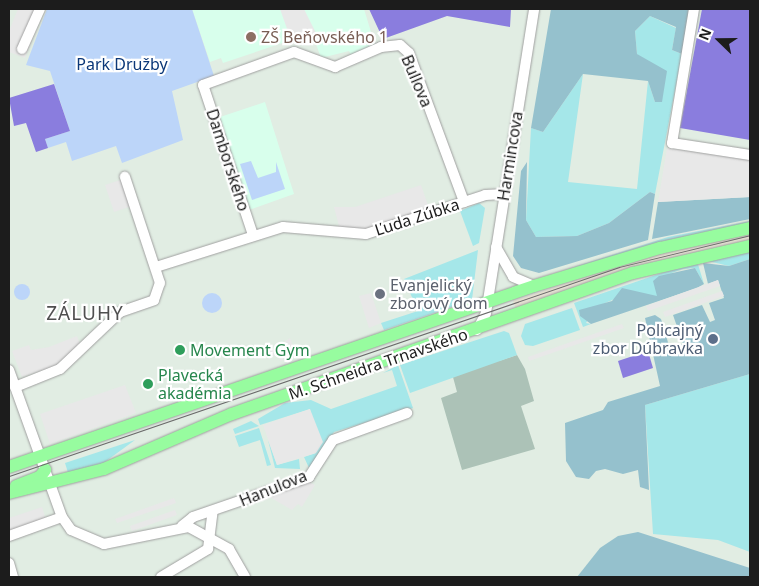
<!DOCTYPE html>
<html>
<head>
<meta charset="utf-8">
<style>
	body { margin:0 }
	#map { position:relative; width:759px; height:586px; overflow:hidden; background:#e1ede3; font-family:"Noto Sans",sans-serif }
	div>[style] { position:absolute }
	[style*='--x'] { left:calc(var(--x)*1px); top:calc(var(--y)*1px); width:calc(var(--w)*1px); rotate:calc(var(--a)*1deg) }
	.industrial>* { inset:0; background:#e6e1d3 }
	.education>* { inset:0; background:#d8ffec }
	.construction>* { inset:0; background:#acc2b7 }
	.grass>* { inset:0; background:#a5e7e9 }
	.forest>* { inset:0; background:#95c1cd }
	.park>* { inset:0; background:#bcd5f9 }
	.round { border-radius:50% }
	.pitch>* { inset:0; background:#8a7dde }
	.parking>* { inset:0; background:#e8e8e8 }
	.roads { filter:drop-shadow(0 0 1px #a0a0a0) drop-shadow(0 0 1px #a0a0a0) }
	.minor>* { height:10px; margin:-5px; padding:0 5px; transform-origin:5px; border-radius:5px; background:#fff }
	.major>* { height:12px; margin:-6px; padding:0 6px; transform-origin:6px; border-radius:6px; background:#97fc9f }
	.tram>* { height:1px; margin:-0.5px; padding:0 0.5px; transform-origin:0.5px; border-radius:0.5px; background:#6a6a6a }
	.dots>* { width:14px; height:14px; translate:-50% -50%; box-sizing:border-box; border:2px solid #fff; border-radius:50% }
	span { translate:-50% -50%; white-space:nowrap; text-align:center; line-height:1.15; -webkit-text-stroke:4.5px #fff; paint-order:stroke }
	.education-label { font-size:16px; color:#785e54 }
	.left { translate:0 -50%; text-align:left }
	.park-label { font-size:16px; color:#0b3778 }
	.street-label { font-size:16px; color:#1c1c1c }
	.worship-label { font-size:16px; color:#5b616d }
	.service-label { font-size:16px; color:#4e5e75 }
	.right { translate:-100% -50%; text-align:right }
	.leisure-label { font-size:16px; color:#27864d }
	.quarter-label { font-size:19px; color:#4f4f4f; letter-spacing:1px }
	.frame { position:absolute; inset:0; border:10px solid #1c1c1c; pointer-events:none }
	.north { position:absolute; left:694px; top:15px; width:50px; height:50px; -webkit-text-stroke:4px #fff; paint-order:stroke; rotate:292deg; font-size:14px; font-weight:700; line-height:20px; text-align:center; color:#1c1c1c }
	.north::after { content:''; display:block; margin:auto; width:18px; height:22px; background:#1c1c1c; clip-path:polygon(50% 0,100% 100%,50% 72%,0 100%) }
</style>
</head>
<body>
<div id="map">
	<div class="industrial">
		<i style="clip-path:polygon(750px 232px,750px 241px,664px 260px,516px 309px,513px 301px,636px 260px)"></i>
	</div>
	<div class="education">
		<i style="clip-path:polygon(192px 9px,364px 9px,375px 45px,351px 55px,349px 51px,321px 58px,312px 33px,223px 63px,221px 58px,210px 62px)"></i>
		<i style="clip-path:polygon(265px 102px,294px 194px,249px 210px,220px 117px)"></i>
	</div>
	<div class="construction">
		<i style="clip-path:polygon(485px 355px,499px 361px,517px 355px,525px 369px,534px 401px,521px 406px,535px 449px,462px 470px,441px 398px,457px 392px,450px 366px)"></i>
	</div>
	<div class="grass">
		<i style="clip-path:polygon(650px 16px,676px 28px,672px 50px,682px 54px,655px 194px,650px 192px,609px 223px,577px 236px,536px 237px,526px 220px,531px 128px,543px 132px,583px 74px,568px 182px,637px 189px,648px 81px,655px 102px,662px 102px,637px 54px,635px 31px)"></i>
		<i style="clip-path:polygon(479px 203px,485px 208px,479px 243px,473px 246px,460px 211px)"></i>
		<i style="clip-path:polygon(750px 221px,750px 224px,658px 243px,558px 272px,668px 237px)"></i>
		<i style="clip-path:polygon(478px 250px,472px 300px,384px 330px,381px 323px,418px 311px,404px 279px)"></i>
		<i style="clip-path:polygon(750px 250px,750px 259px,729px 266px,708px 261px)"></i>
		<i style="clip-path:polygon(697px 261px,704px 284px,695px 268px,683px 269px,672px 273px,657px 296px,617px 298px,598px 306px,586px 323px,591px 324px,583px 327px,574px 303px)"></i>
		<i style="clip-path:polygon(572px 308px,580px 330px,533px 346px,525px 345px,521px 336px,525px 324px)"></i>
		<i style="clip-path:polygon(504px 331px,509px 333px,517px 355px,410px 393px,400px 365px)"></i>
		<i style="clip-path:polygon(398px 365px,413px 408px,334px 432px,309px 468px,304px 457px,316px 453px,310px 409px,260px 425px,258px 419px,285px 403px,311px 400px,331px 409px,397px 386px,392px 370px,383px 373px)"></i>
		<i style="clip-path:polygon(750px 374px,750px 552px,718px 540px,653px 534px,645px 405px)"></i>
		<i style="clip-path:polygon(251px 421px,259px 426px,235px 434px,233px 429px)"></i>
		<i style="clip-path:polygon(259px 428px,271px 465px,267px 466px,260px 440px,239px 447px,235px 436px)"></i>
		<i style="clip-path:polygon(135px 440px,98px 467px,69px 476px,65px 463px)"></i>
		<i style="clip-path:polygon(268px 440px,277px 465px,299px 459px,300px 469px,275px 468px)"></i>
	</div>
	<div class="forest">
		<i style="clip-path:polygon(551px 9px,689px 9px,682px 54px,672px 50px,676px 27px,650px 16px,635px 31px,637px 54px,667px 71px,662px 102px,655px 102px,648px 81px,583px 74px,543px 132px,531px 128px)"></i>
		<i style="clip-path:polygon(527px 162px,526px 220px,536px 237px,577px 236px,609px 223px,650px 192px,655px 194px,648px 240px,539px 273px,521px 268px,513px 256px,521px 171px)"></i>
		<i style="clip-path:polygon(750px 197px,750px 219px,652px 239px,658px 202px)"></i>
		<i style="clip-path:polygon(750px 259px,750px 374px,645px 405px,649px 490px,640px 487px,638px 470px,623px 474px,605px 469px,596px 471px,589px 479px,576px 477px,566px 461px,565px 423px,603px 410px,608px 402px,660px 386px,645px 318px,655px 315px,661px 319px,670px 349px,683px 344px,673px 315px,702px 305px,710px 322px,715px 320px,709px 303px,724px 298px,718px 280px,708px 284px,703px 263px,729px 266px)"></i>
		<i style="clip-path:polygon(695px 268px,704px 284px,697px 288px,591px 324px,580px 316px,579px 310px,612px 301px,622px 288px,657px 296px,653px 281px,659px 276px)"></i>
		<i style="clip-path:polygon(638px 532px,750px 568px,750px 577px,577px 577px,600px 548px,618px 536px)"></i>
	</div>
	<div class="park">
		<i style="clip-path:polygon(47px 9px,192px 9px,214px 76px,172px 91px,183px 140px,122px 163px,116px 146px,72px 161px,66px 142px,48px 148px,45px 139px,70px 131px,50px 71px,26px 65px)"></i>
		<i style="clip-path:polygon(251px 161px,258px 178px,276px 172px,276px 162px,285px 189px,252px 200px,240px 164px)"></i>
		<i class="round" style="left:14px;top:284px;width:16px;height:16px"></i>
		<i class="round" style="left:202px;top:293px;width:20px;height:20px"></i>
	</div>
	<div class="pitch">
		<i style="clip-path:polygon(369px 9px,511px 9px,510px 27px,447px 16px,383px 39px)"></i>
		<i style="clip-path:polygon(702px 9px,750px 9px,750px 140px,680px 128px)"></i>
		<i style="clip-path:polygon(54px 84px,70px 131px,45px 139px,48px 148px,36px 152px,26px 123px,14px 126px,9px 98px)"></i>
		<i style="clip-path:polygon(648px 351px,653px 368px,623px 378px,618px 361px)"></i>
	</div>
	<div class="parking">
		<i style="clip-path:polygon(18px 9px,44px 9px,25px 58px,9px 52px,9px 31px)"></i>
		<i style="clip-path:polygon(280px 9px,304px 9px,320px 41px,308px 46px,304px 36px,291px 40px)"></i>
		<i style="clip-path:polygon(667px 148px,750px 160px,750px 197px,658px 202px)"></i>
		<i style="clip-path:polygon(123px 179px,132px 206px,114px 212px,105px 185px)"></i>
		<i style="clip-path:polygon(421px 185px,430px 211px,367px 233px,340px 230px,334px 207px,355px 207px)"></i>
		<i style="clip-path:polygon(718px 280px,720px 286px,648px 311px,646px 306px)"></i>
		<i style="clip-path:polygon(722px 291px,724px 296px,665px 317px,663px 312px)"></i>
		<i style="clip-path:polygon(371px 293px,381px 323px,369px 328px,359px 296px)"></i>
		<i style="clip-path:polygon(622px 324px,624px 328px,529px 361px,528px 357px)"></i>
		<i style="clip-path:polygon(77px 336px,80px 344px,55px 366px,22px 377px,12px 351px,29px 345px,31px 350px,49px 347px)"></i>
		<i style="clip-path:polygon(290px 338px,296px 355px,280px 361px,279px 356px,273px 356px,270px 351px)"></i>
		<i style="clip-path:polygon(125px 385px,136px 413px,50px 444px,40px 414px)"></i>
		<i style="clip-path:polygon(310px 409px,323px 442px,316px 453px,277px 465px,263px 425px)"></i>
		<i style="clip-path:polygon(306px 480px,315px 485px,302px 507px,298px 504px,292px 510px,266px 495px)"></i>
		<i style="clip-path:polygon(174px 498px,176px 503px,117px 523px,115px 519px)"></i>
		<i style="clip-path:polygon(42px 507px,46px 520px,9px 533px,9px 518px)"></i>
		<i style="clip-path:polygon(175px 510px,177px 515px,132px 531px,130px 526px)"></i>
	</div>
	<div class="roads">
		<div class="minor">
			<i style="--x:694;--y:9;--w:136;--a:99.3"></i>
			<i style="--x:672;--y:143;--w:79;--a:8.7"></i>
			<i style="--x:22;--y:49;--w:44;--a:-65.8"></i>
			<i style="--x:253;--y:235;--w:158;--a:-108.4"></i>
			<i style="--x:203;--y:85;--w:97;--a:-19.9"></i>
			<i style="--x:294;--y:52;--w:44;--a:20.1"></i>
			<i style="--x:335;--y:67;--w:50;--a:-23.5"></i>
			<i style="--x:381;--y:47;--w:19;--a:-6"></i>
			<i style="--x:400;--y:45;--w:12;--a:42"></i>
			<i style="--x:409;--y:53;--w:159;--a:69.7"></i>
			<i style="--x:496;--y:247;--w:34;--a:60"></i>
			<i style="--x:513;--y:277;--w:23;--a:23"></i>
			<i style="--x:156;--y:267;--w:133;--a:-17.5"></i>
			<i style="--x:283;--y:227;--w:83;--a:4.8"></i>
			<i style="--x:366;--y:234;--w:125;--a:-18.1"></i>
			<i style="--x:485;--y:195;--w:19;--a:-3"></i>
			<i style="--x:477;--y:330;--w:19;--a:-62"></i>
			<i style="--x:486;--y:313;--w:308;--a:-81"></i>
			<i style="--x:9;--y:370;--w:156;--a:70.2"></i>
			<i style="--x:62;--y:517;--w:16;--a:55"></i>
			<i style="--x:71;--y:530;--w:36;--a:23"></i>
			<i style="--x:104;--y:544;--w:87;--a:-11.3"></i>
			<i style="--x:189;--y:527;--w:46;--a:28.8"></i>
			<i style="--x:229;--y:549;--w:32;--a:60"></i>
			<i style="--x:15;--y:387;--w:48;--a:-21.8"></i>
			<i style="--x:60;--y:369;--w:83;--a:-43.5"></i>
			<i style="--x:120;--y:312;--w:36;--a:-19"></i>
			<i style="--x:154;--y:300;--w:18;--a:-71"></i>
			<i style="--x:160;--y:283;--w:112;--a:-108.3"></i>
			<i style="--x:182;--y:526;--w:14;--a:-39"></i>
			<i style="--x:193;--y:517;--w:123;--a:-19"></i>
			<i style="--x:309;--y:477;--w:44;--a:-57"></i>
			<i style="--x:333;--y:440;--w:79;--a:-20"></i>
			<i style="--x:9;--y:536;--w:56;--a:-19.7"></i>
			<i style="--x:9;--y:563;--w:15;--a:74"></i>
			<i style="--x:161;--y:577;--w:55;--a:-30.8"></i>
			<i style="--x:208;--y:549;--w:38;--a:-83"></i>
		</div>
		<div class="major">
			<i style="--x:9;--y:467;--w:555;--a:-19.02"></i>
			<i style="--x:534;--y:286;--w:132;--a:-16.8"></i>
			<i style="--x:660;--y:248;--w:92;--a:-12.5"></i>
			<i style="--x:16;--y:486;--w:26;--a:-21"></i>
			<i style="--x:40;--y:477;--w:9;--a:-54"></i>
			<i style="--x:9;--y:493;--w:98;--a:-14.2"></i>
			<i style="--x:104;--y:469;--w:139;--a:-23.3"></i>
			<i style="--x:232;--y:414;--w:425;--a:-19.4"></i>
			<i style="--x:633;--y:273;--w:120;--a:-13"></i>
		</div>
	</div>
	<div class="tram">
		<i style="--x:9;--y:476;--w:645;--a:-18.91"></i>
		<i style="--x:619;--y:267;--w:135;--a:-13.7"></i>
	</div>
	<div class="dots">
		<i style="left:251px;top:37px;background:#8d6e63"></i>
		<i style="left:380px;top:294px;background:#6b7280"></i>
		<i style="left:713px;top:339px;background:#5c6f8a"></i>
		<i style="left:180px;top:350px;background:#2e9e5b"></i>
		<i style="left:148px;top:384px;background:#2e9e5b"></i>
	</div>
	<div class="education-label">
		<span class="left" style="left:261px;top:37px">ZŠ Beňovského 1</span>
	</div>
	<div class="park-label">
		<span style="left:122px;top:64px">Park Družby</span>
	</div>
	<div class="street-label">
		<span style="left:417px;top:81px;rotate:67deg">Bullova</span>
		<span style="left:510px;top:156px;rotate:-81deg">Harmincova</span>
		<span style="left:228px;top:160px;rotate:72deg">Damborského</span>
		<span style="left:417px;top:217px;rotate:-18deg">Ľuda Zúbka</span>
		<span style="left:378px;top:364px;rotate:-19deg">M. Schneidra Trnavského</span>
		<span style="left:273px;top:488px;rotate:-22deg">Hanulova</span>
	</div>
	<div class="worship-label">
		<span class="left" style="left:390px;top:294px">Evanjelický<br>zborový dom</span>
	</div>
	<div class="service-label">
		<span class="right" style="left:703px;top:339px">Policajný<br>zbor Dúbravka</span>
	</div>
	<div class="leisure-label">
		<span class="left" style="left:190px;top:350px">Movement Gym</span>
		<span class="left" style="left:158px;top:384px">Plavecká<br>akadémia</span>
	</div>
	<div class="quarter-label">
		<span style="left:85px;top:314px">ZÁLUHY</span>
	</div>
	<div class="frame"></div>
	<div class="north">N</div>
</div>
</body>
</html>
